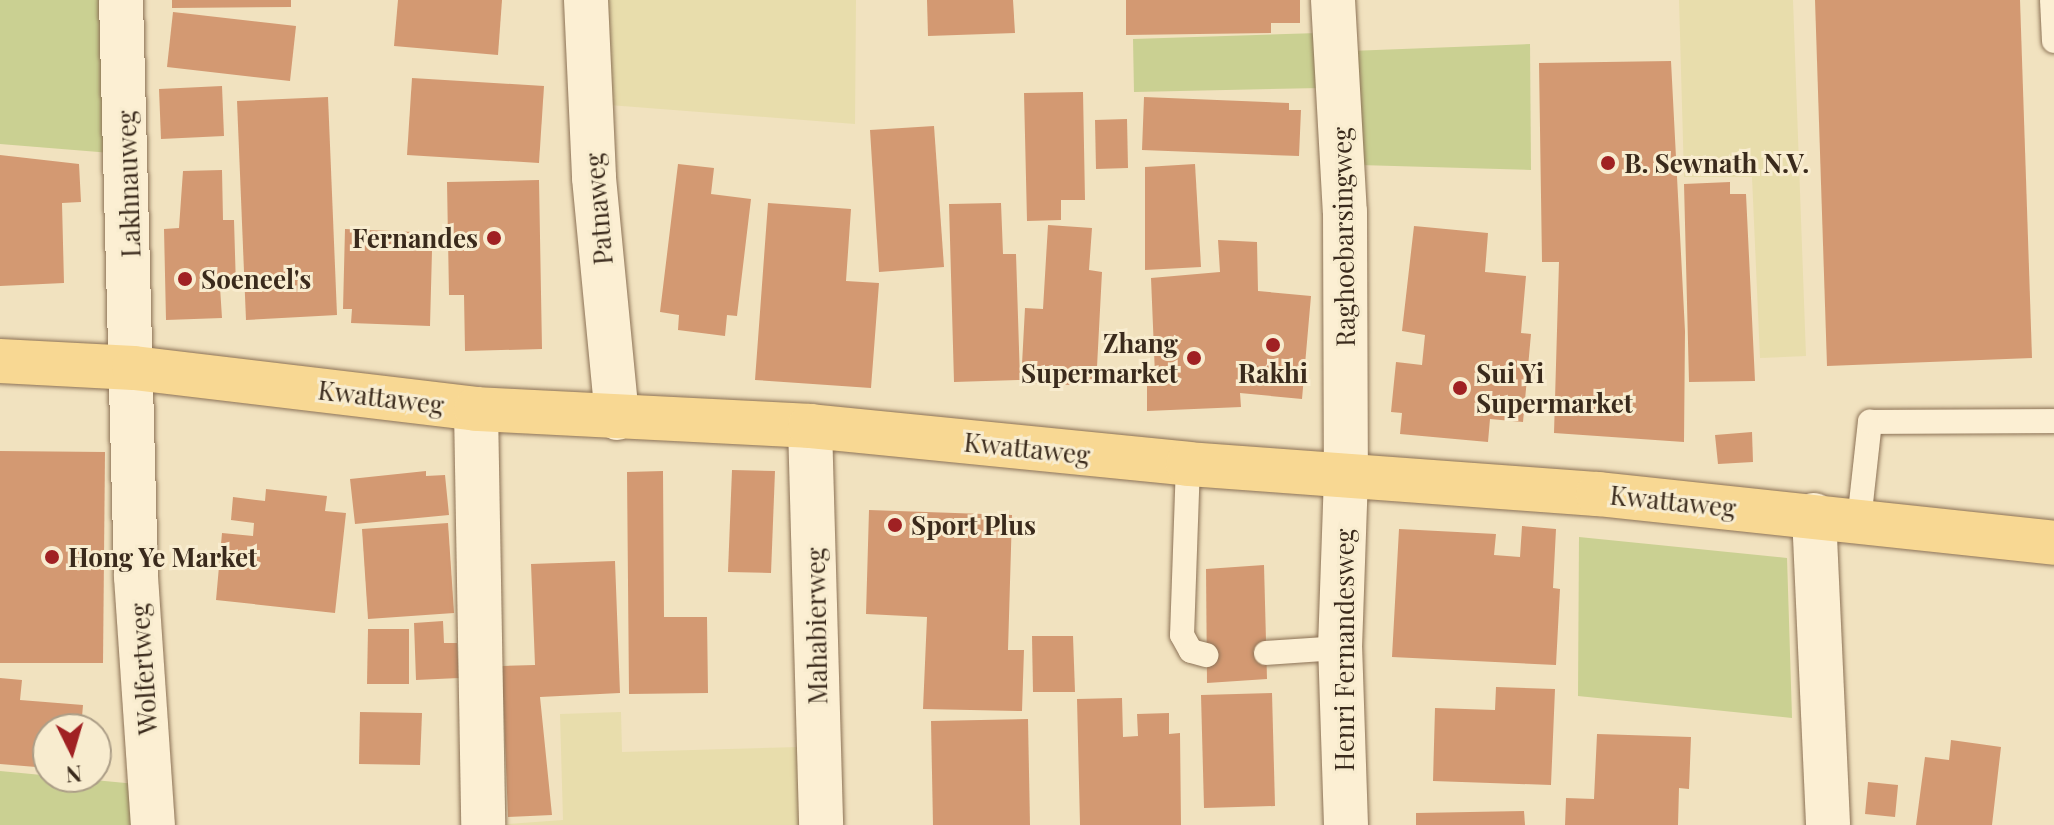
<!DOCTYPE html>
<html>
<head>
<meta charset="utf-8">
<style>
	body { margin:0 }
	#map { position:relative; width:2054px; height:825px; overflow:hidden; background:#f1e2bf; font-family:"Playfair Display",serif }
	div>[style] { position:absolute }
	[style*='--x'] { left:calc(var(--x)*1px); top:calc(var(--y)*1px); width:calc(var(--w)*1px); rotate:calc(var(--a)*1deg) }
	.farmland>* { inset:0; background:#e8ddac }
	.green>* { inset:0; background:#cad092 }
	.building>* { inset:0; background:#d39972 }
	.roads { filter:drop-shadow(0 0 2px #8c7256) drop-shadow(0 0 2px #8c7256) }
	.service>* { height:24px; margin:-12px; padding:0 12px; transform-origin:12px; border-radius:12px; background:#fcefd3 }
	.minor>* { height:44px; margin:-22px; padding:0 22px; transform-origin:22px; border-radius:22px; background:#fcefd3 }
	.tertiary>* { height:44px; margin:-22px; padding:0 22px; transform-origin:22px; border-radius:22px; background:#fcefd3 }
	.primary>* { height:44px; margin:-22px; padding:0 22px; transform-origin:22px; border-radius:22px; background:#f8d893 }
	.dots>* { width:22px; height:22px; translate:-50% -50%; box-sizing:border-box; border:4px solid #f8eccf; border-radius:50% }
	span { translate:-50% -50%; white-space:nowrap; text-align:center; line-height:1.15; -webkit-text-stroke:6px #f8eccf; paint-order:stroke }
	.poi-label { font-size:26px; color:#3a2a1c; font-weight:700 }
	.left { translate:0 -50%; text-align:left }
	.right { translate:-100% -50%; text-align:right }
	.street-label { font-size:26px; color:#3a2a1c }
	.north { position:absolute; left:32px; top:713px; width:80px; height:80px; box-sizing:border-box; background:#f8eccf; border:2px solid #ac9e87; border-radius:50%; rotate:175deg; font-size:22px; font-weight:700; line-height:32px; text-align:center; color:#3a2a1c }
	.north::after { content:''; display:block; margin:auto; width:28px; height:36px; background:#a02123; clip-path:polygon(50% 0,100% 100%,50% 72%,0 100%) }
</style>
</head>
<body>
<div id="map">
	<div class="farmland">
		<i style="clip-path:polygon(606px 0,856px 0,855px 124px,609px 105px)"></i>
		<i style="clip-path:polygon(1679px 0,1793px 0,1806px 356px,1760px 358px,1752px 177px,1684px 177px)"></i>
		<i style="clip-path:polygon(621px 712px,622px 752px,799px 747px,800px 825px,493px 825px,563px 820px,560px 714px)"></i>
	</div>
	<div class="green">
		<i style="clip-path:polygon(0 0,106px 0,111px 153px,0 144px)"></i>
		<i style="clip-path:polygon(1318px 33px,1320px 88px,1134px 92px,1133px 39px)"></i>
		<i style="clip-path:polygon(1530px 44px,1531px 170px,1359px 165px,1350px 51px)"></i>
		<i style="clip-path:polygon(1579px 537px,1787px 558px,1792px 718px,1578px 696px)"></i>
		<i style="clip-path:polygon(0 771px,136px 784px,138px 825px,0 825px)"></i>
	</div>
	<div class="building">
		<i style="clip-path:polygon(172px 0,291px 0,291px 7px,172px 8px)"></i>
		<i style="clip-path:polygon(398px 0,502px 0,498px 55px,394px 46px)"></i>
		<i style="clip-path:polygon(927px 0,1013px 0,1015px 33px,928px 36px)"></i>
		<i style="clip-path:polygon(1126px 0,1300px 0,1300px 23px,1271px 23px,1271px 33px,1126px 35px)"></i>
		<i style="clip-path:polygon(1815px 0,2020px 0,2032px 358px,1827px 366px)"></i>
		<i style="clip-path:polygon(173px 12px,296px 26px,290px 81px,167px 67px)"></i>
		<i style="clip-path:polygon(1671px 61px,1685px 331px,1684px 442px,1554px 433px,1559px 262px,1542px 262px,1539px 63px)"></i>
		<i style="clip-path:polygon(412px 78px,544px 86px,539px 163px,407px 155px)"></i>
		<i style="clip-path:polygon(222px 86px,224px 136px,161px 139px,159px 89px)"></i>
		<i style="clip-path:polygon(1083px 92px,1085px 200px,1061px 200px,1061px 220px,1027px 221px,1024px 93px)"></i>
		<i style="clip-path:polygon(328px 97px,337px 315px,246px 320px,237px 101px)"></i>
		<i style="clip-path:polygon(1144px 97px,1289px 103px,1289px 110px,1301px 110px,1299px 156px,1142px 150px)"></i>
		<i style="clip-path:polygon(1127px 119px,1128px 168px,1096px 169px,1095px 120px)"></i>
		<i style="clip-path:polygon(934px 126px,944px 267px,879px 272px,870px 130px)"></i>
		<i style="clip-path:polygon(0 155px,79px 164px,81px 202px,62px 203px,64px 283px,0 286px)"></i>
		<i style="clip-path:polygon(678px 164px,714px 168px,711px 194px,751px 199px,737px 316px,727px 315px,725px 336px,678px 330px,679px 315px,660px 312px)"></i>
		<i style="clip-path:polygon(1195px 164px,1201px 267px,1145px 270px,1145px 167px)"></i>
		<i style="clip-path:polygon(222px 170px,223px 220px,234px 220px,236px 287px,220px 287px,222px 318px,166px 320px,164px 229px,179px 228px,183px 171px)"></i>
		<i style="clip-path:polygon(539px 180px,542px 349px,465px 351px,464px 295px,449px 295px,447px 182px)"></i>
		<i style="clip-path:polygon(1730px 182px,1730px 194px,1746px 194px,1755px 381px,1689px 382px,1684px 184px)"></i>
		<i style="clip-path:polygon(768px 203px,851px 209px,846px 281px,879px 283px,871px 388px,755px 380px)"></i>
		<i style="clip-path:polygon(1001px 203px,1003px 254px,1016px 254px,1020px 380px,954px 382px,949px 204px)"></i>
		<i style="clip-path:polygon(1048px 225px,1092px 228px,1089px 270px,1102px 272px,1096px 386px,1021px 383px,1025px 308px,1043px 309px)"></i>
		<i style="clip-path:polygon(1414px 226px,1488px 233px,1485px 272px,1526px 276px,1521px 333px,1531px 334px,1523px 422px,1490px 419px,1488px 442px,1400px 434px,1402px 413px,1391px 412px,1396px 362px,1422px 365px,1425px 335px,1402px 331px)"></i>
		<i style="clip-path:polygon(345px 229px,414px 232px,413px 250px,432px 251px,430px 326px,351px 323px,352px 309px,343px 309px)"></i>
		<i style="clip-path:polygon(1218px 240px,1257px 242px,1258px 291px,1311px 296px,1302px 399px,1240px 393px,1241px 407px,1147px 411px,1147px 375px,1155px 375px,1151px 278px,1220px 272px)"></i>
		<i style="clip-path:polygon(1752px 432px,1753px 462px,1718px 464px,1715px 435px)"></i>
		<i style="clip-path:polygon(0 451px,105px 452px,103px 663px,0 663px)"></i>
		<i style="clip-path:polygon(732px 470px,775px 471px,771px 573px,728px 572px)"></i>
		<i style="clip-path:polygon(426px 471px,426px 476px,445px 475px,449px 515px,355px 524px,350px 479px)"></i>
		<i style="clip-path:polygon(663px 471px,664px 617px,707px 617px,708px 693px,629px 694px,627px 472px)"></i>
		<i style="clip-path:polygon(266px 489px,327px 496px,325px 511px,346px 513px,335px 613px,216px 600px,222px 533px,253px 536px,254px 523px,231px 520px,233px 497px,265px 501px)"></i>
		<i style="clip-path:polygon(869px 510px,1012px 515px,1008px 650px,1024px 650px,1022px 711px,923px 709px,927px 617px,866px 614px)"></i>
		<i style="clip-path:polygon(448px 523px,454px 613px,368px 619px,362px 529px)"></i>
		<i style="clip-path:polygon(1522px 526px,1556px 529px,1553px 588px,1560px 589px,1556px 665px,1392px 657px,1399px 529px,1496px 534px,1494px 555px,1520px 557px)"></i>
		<i style="clip-path:polygon(615px 561px,620px 693px,540px 697px,552px 815px,508px 817px,502px 666px,535px 665px,531px 564px)"></i>
		<i style="clip-path:polygon(1264px 565px,1267px 679px,1207px 683px,1206px 569px)"></i>
		<i style="clip-path:polygon(443px 621px,444px 643px,457px 643px,459px 678px,416px 680px,414px 623px)"></i>
		<i style="clip-path:polygon(368px 629px,409px 629px,409px 684px,367px 684px)"></i>
		<i style="clip-path:polygon(1032px 636px,1073px 636px,1075px 692px,1033px 692px)"></i>
		<i style="clip-path:polygon(0 678px,22px 680px,20px 700px,83px 705px,81px 729px,48px 729px,48px 768px,0 764px)"></i>
		<i style="clip-path:polygon(1496px 687px,1555px 689px,1551px 785px,1433px 781px,1435px 708px,1495px 710px)"></i>
		<i style="clip-path:polygon(1272px 693px,1275px 806px,1204px 808px,1201px 695px)"></i>
		<i style="clip-path:polygon(1122px 698px,1123px 737px,1138px 736px,1137px 714px,1169px 713px,1169px 734px,1180px 733px,1181px 825px,1080px 825px,1077px 699px)"></i>
		<i style="clip-path:polygon(360px 712px,422px 713px,420px 765px,359px 764px)"></i>
		<i style="clip-path:polygon(1028px 719px,1030px 825px,933px 825px,931px 721px)"></i>
		<i style="clip-path:polygon(1597px 734px,1691px 737px,1689px 789px,1679px 788px,1678px 825px,1565px 825px,1566px 798px,1594px 799px)"></i>
		<i style="clip-path:polygon(1951px 740px,2001px 747px,1992px 825px,1916px 825px,1925px 757px,1949px 760px)"></i>
		<i style="clip-path:polygon(1868px 782px,1898px 785px,1895px 817px,1865px 814px)"></i>
		<i style="clip-path:polygon(1524px 811px,1525px 825px,1416px 825px,1416px 813px)"></i>
	</div>
	<div class="roads">
		<div class="service">
			<i style="--x:2052;--y:0;--w:41;--a:87.2"></i>
			<i style="--x:1188;--y:464;--w:171;--a:92"></i>
			<i style="--x:1182;--y:635;--w:18;--a:61"></i>
			<i style="--x:1191;--y:651;--w:16;--a:15"></i>
			<i style="--x:1859;--y:521;--w:100;--a:-83.7"></i>
			<i style="--x:1870;--y:422;--w:184;--a:-0.3"></i>
			<i style="--x:1266;--y:653;--w:74;--a:-3.9"></i>
		</div>
		<div class="minor">
			<i style="--x:121;--y:0;--w:577;--a:88.51"></i>
			<i style="--x:136;--y:577;--w:249;--a:86.1"></i>
			<i style="--x:586;--y:0;--w:178;--a:87.4"></i>
			<i style="--x:594;--y:178;--w:241;--a:84.5"></i>
			<i style="--x:1333;--y:0;--w:212;--a:86.8"></i>
			<i style="--x:1345;--y:212;--w:262;--a:89.8"></i>
			<i style="--x:476;--y:409;--w:416;--a:89"></i>
			<i style="--x:810;--y:426;--w:399;--a:88.4"></i>
			<i style="--x:1814;--y:515;--w:310;--a:87.4"></i>
		</div>
		<div class="tertiary">
			<i style="--x:1346;--y:825;--w:177;--a:-91.9"></i>
			<i style="--x:1340;--y:648;--w:174;--a:-88"></i>
		</div>
		<div class="primary">
			<i style="--x:0;--y:361;--w:134;--a:3"></i>
			<i style="--x:134;--y:368;--w:344;--a:6.8"></i>
			<i style="--x:476;--y:409;--w:334;--a:2.9"></i>
			<i style="--x:810;--y:426;--w:380;--a:5.7"></i>
			<i style="--x:1188;--y:464;--w:411;--a:4.2"></i>
			<i style="--x:1598;--y:494;--w:459;--a:6.1"></i>
		</div>
	</div>
	<div class="dots">
		<i style="left:1608px;top:163px;background:#a02123"></i>
		<i style="left:494px;top:238px;background:#a02123"></i>
		<i style="left:185px;top:279px;background:#a02123"></i>
		<i style="left:1273px;top:345px;background:#a02123"></i>
		<i style="left:1194px;top:358px;background:#a02123"></i>
		<i style="left:1460px;top:388px;background:#a02123"></i>
		<i style="left:895px;top:525px;background:#a02123"></i>
		<i style="left:52px;top:557px;background:#a02123"></i>
	</div>
	<div class="poi-label">
		<span class="left" style="left:1624px;top:163px">B. Sewnath N.V.</span>
		<span class="right" style="left:478px;top:238px">Fernandes</span>
		<span class="left" style="left:201px;top:279px">Soeneel's</span>
		<span class="right" style="left:1178px;top:358px">Zhang<br>Supermarket</span>
		<span style="left:1273px;top:373px">Rakhi</span>
		<span class="left" style="left:1476px;top:388px">Sui Yi<br>Supermarket</span>
		<span class="left" style="left:911px;top:525px">Sport Plus</span>
		<span class="left" style="left:68px;top:557px">Hong Ye Market</span>
	</div>
	<div class="street-label">
		<span style="left:128px;top:184px;rotate:-92deg">Lakhnauweg</span>
		<span style="left:598px;top:209px;rotate:-95deg">Patnaweg</span>
		<span style="left:1343px;top:237px;rotate:-91deg">Raghoebarsingweg</span>
		<span style="left:381px;top:397px;rotate:7deg">Kwattaweg</span>
		<span style="left:1027px;top:448px;rotate:6deg">Kwattaweg</span>
		<span style="left:1673px;top:501px;rotate:6deg">Kwattaweg</span>
		<span style="left:816px;top:626px;rotate:-91deg">Mahabierweg</span>
		<span style="left:1344px;top:650px;rotate:-90deg">Henri Fernandesweg</span>
		<span style="left:143px;top:669px;rotate:-94deg">Wolfertweg</span>
	</div>
	<div class="north">N</div>
</div>
</body>
</html>
